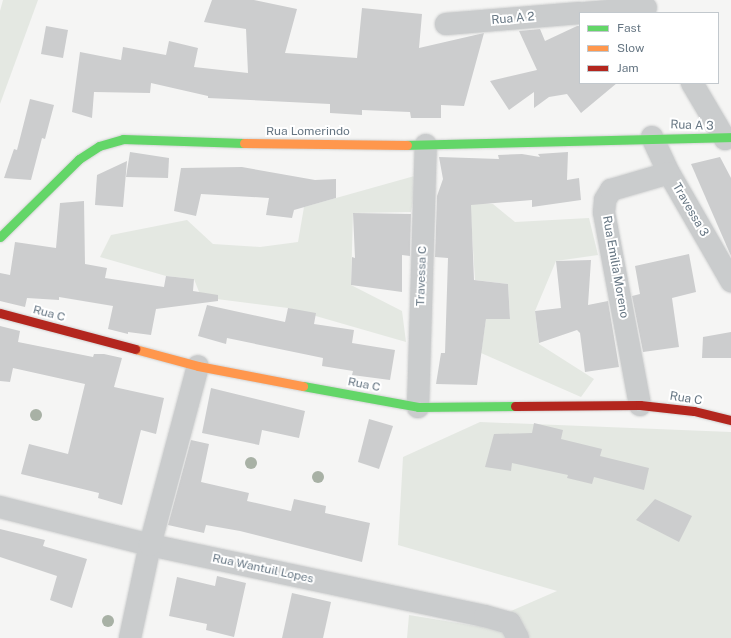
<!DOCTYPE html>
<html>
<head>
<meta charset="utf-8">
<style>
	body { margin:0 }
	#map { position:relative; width:731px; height:638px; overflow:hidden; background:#f5f5f4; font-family:"Public Sans",sans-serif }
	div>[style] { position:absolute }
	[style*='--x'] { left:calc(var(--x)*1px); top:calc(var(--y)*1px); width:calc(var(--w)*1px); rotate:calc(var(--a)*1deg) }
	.green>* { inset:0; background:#e4e8e2 }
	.building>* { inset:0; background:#cccdce }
	.roads { filter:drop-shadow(0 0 1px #d1d2d2) drop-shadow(0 0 1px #d1d2d2) }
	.street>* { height:22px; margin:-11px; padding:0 11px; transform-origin:11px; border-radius:11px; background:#cacccd }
	.fast>* { height:9px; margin:-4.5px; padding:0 4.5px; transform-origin:4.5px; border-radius:4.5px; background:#63d668 }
	.slow>* { height:9px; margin:-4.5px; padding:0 4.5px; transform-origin:4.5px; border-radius:4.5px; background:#ff974d }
	.jam>* { height:9px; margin:-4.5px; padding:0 4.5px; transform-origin:4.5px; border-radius:4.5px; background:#b3261e }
	.trees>* { width:12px; height:12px; margin:-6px; border-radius:50%; background:#a8b1a5 }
	span { translate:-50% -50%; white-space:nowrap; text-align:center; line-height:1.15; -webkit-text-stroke:4px #fff; paint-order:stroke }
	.street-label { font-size:12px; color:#667683 }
	.legend { position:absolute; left:579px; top:12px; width:140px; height:72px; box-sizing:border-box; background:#fff; border:1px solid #c2c8cd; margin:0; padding:5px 7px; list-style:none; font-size:12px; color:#667683 }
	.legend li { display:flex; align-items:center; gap:8px; height:20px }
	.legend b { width:20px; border:1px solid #c2c8cd }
</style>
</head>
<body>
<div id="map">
	<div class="green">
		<i style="clip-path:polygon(3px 0,38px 0,0 104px,0 11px)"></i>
		<i style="clip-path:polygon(418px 175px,411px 212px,353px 213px,351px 285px,402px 311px,406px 342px,288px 308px,201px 297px,194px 279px,166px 276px,100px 257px,111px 235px,187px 220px,213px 244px,260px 247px,298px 242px,304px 207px)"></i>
		<i style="clip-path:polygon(470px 202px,493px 204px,515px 222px,589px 218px,598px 255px,556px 261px,535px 311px,539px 344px,594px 379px,581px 397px,481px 353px,486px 319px,510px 319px,508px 284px,475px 280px)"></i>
		<i style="clip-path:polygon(480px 422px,731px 432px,731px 638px,407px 638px,409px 615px,476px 626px,557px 591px,398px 545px,403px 457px)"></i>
	</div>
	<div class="building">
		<i style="clip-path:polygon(212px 0,254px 0,297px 9px,285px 53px,357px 58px,362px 8px,422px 14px,419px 48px,484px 33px,464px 106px,441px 105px,441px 118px,411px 118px,410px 112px,362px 110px,362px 115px,330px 113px,330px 104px,208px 98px,208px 96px,151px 83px,150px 93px,94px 92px,92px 118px,72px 112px,80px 52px,121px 60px,123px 47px,166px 55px,169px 41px,198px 48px,194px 67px,248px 73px,246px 29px,204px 22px)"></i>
		<i style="clip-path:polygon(46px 26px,68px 30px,63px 58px,41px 54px)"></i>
		<i style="clip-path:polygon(577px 26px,580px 26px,580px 83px,617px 83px,581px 113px,567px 94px,549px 97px,534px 108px,534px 92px,509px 110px,490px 81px,537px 70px,519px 31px,540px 29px,545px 41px)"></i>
		<i style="clip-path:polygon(30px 99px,54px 105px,45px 139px,42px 138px,31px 180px,4px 178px,14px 149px,17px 150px)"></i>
		<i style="clip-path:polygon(130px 152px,169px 158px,168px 178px,126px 177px)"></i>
		<i style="clip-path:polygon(568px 152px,567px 180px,579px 178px,581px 200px,532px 207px,532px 200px,471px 205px,474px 280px,508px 284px,510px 319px,486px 319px,477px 385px,436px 384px,441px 353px,445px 353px,448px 258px,435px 257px,437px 196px,443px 179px,439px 157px,499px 159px,498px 155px,522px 154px,540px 157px,538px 154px)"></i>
		<i style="clip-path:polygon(720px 157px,731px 178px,731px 256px,691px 164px)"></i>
		<i style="clip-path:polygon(127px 161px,123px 207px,95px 205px,97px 175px)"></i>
		<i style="clip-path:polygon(242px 167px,315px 180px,336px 179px,336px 198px,294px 210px,292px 218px,266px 215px,269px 198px,201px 194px,196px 216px,174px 211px,181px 168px)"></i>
		<i style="clip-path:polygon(84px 201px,85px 264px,107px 268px,105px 278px,164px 287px,166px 276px,194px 279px,193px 291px,218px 295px,218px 301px,156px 309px,151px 335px,128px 332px,128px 334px,108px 329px,113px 306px,59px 297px,59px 300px,27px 298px,25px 307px,0 301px,0 273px,10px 275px,15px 242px,56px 248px,60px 203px)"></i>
		<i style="clip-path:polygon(353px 213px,411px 214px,410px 256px,402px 255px,402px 292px,351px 285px,352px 257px,355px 258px)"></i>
		<i style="clip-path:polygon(689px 254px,696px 292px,672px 298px,679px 347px,643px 352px,632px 296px,640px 294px,635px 266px)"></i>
		<i style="clip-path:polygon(591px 260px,588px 305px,608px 301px,619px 367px,585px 372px,580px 333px,577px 330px,539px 343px,535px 311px,561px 308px,556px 261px)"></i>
		<i style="clip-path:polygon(207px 305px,285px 322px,288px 308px,316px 313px,314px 324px,354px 330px,352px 343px,395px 350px,390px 380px,352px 375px,353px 371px,322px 366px,323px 358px,227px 338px,226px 344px,198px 336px)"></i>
		<i style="clip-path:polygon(0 326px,20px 331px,18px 342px,93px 357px,94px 354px,104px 354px,122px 358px,114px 387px,164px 398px,156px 434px,141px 430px,122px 505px,98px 498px,99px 493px,21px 474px,29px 444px,68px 454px,85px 384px,13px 368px,10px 382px,0 381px)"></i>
		<i style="clip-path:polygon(731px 332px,731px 358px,702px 358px,703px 337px)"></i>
		<i style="clip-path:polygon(211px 388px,305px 411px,299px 438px,262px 430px,259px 445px,202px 433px)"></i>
		<i style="clip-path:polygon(369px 419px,393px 426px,379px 469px,358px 462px)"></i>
		<i style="clip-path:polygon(534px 423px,563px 430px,561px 439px,602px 449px,600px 456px,649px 468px,644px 490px,594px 477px,592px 484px,567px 478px,568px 475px,512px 463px,511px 471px,485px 467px,494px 434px,532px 433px)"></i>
		<i style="clip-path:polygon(191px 440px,209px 444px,201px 482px,249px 493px,247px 501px,291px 511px,294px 499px,326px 506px,325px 513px,370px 523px,362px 562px,240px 531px,206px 525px,204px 533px,168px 525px)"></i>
		<i style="clip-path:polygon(655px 499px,692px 516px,679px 542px,636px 520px)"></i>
		<i style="clip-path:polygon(0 529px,45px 540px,43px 546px,87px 559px,72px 608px,50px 600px,57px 576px,0 557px)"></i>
		<i style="clip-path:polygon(217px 576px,246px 583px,234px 637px,206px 630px,207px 624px,169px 616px,177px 577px,215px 586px)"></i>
		<i style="clip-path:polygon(292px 593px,331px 602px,323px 638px,282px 638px)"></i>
	</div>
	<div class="roads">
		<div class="street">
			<i style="--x:585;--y:13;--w:61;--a:-4.7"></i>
			<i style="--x:446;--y:24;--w:134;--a:-4.7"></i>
			<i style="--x:692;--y:83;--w:65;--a:59.5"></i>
			<i style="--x:652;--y:137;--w:40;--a:65"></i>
			<i style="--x:669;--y:173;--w:125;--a:60.1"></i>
			<i style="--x:640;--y:405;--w:196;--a:-100.6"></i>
			<i style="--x:604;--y:212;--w:12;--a:-85"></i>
			<i style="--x:605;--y:200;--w:12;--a:-59"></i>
			<i style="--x:611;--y:190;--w:60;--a:-16.3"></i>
			<i style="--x:418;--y:407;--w:262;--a:-88.3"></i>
			<i style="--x:0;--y:507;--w:155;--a:14.2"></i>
			<i style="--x:150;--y:545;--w:342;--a:12"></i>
			<i style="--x:485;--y:616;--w:26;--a:16"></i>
			<i style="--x:510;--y:623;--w:17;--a:62"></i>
			<i style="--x:130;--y:638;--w:95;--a:-77.9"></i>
			<i style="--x:150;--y:545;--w:185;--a:-75"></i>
		</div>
		<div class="fast">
			<i style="--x:407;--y:145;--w:324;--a:-1.4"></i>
			<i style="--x:0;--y:237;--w:111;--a:-44.6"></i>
			<i style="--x:79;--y:159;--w:24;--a:-33"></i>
			<i style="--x:99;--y:146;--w:25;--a:-16"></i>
			<i style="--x:123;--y:139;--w:121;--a:1.9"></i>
			<i style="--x:303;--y:386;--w:117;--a:10.3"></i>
			<i style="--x:418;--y:407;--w:97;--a:-0.6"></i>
		</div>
		<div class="slow">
			<i style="--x:244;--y:143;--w:163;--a:0.7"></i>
			<i style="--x:135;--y:349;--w:65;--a:15.1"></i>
			<i style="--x:198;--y:366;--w:107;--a:10.8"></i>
		</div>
		<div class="jam">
			<i style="--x:0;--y:313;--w:140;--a:14.9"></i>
			<i style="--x:515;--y:406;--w:125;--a:-0.5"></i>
			<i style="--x:640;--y:405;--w:54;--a:6.3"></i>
			<i style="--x:694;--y:411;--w:38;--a:14"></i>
		</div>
	</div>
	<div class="trees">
		<i style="left:36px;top:415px"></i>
		<i style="left:251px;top:463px"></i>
		<i style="left:318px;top:477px"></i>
		<i style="left:108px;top:621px"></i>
	</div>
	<div class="street-label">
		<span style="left:513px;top:19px;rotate:-5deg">Rua A 2</span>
		<span style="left:692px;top:126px;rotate:2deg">Rua A 3</span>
		<span style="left:308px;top:132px">Rua Lomerindo</span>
		<span style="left:690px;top:210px;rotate:60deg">Travessa 3</span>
		<span style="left:615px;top:267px;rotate:80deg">Rua Emilia Moreno</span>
		<span style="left:422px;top:276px;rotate:-88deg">Travessa C</span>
		<span style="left:49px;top:314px;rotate:15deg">Rua C</span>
		<span style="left:364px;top:385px;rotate:11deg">Rua C</span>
		<span style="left:686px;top:399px;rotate:9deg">Rua C</span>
		<span style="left:263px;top:569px;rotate:12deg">Rua Wantuil Lopes</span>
	</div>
	<ul class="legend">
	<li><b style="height:5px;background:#63d668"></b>Fast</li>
	<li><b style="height:5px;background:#ff974d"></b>Slow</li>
	<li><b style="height:5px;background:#b3261e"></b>Jam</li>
	</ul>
</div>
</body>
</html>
